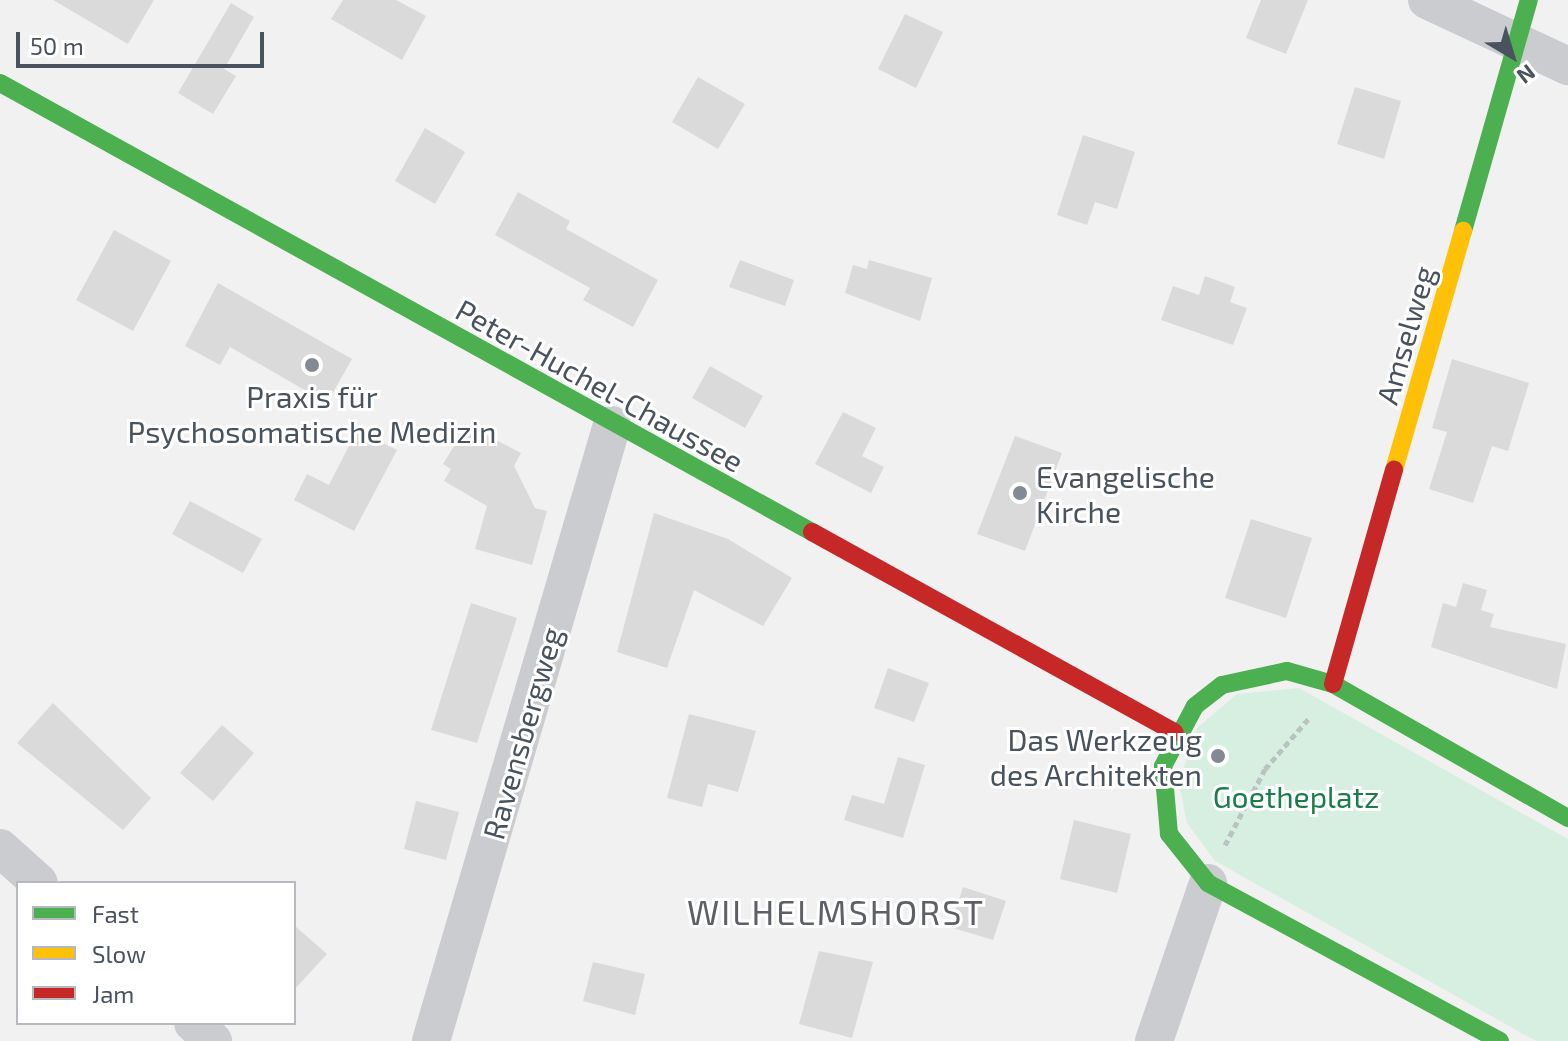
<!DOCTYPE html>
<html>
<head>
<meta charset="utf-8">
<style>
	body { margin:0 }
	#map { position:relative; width:1568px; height:1041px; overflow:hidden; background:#f1f1f1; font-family:"Exo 2",sans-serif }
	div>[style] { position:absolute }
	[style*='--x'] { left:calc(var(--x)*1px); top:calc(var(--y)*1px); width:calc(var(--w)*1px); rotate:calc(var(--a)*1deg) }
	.green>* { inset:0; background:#d6efe0 }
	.building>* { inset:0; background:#dadadb }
	.path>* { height:5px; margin-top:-2.5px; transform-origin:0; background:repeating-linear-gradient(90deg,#b9c4c1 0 6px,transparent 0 10px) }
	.street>* { height:38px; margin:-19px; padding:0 19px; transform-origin:19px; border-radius:19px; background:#cacccf }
	.fast>* { height:18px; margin:-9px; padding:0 9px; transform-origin:9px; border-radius:9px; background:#4caf50 }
	.slow>* { height:18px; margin:-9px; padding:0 9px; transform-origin:9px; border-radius:9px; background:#ffc107 }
	.jam>* { height:18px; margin:-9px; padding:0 9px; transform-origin:9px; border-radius:9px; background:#c62828 }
	.dots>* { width:22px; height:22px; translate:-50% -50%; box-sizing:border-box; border:4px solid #fff; border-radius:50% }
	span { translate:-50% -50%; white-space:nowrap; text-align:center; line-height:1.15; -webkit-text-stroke:6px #fff; paint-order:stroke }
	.street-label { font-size:30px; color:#48535d }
	.poi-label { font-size:30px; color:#48535d }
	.left { translate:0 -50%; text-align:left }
	.right { translate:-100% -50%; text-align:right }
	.park-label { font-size:30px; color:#1a7e4b }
	.quarter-label { font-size:34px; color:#5d6065; letter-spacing:2px }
	.legend { position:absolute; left:16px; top:881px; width:280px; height:144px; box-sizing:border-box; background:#fff; border:2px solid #b6babe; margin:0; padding:10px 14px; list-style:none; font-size:24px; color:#48535d }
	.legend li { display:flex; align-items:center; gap:16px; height:40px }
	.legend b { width:40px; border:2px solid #b6babe }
	.north { position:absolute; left:1472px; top:16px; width:80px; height:80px; -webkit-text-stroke:6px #fff; paint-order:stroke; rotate:142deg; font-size:22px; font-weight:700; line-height:32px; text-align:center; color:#48535d }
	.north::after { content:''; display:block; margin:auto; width:28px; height:36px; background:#48535d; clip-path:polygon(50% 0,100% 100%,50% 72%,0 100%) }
	.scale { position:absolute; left:16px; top:32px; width:248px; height:36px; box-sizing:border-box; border:4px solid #48535d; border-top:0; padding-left:10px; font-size:24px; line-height:28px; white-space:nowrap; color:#48535d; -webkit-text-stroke:6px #fff; paint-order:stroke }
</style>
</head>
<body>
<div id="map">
	<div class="green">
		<i style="clip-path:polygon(1299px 688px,1568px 839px,1568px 1041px,1536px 1041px,1215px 861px,1187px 823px,1179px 783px,1197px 728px,1237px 694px)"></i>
	</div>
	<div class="building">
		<i style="clip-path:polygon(53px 0,154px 0,128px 44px)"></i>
		<i style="clip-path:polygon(343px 0,396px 0,426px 16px,402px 60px,331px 19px)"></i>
		<i style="clip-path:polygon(1261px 0,1308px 0,1286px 54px,1246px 38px)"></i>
		<i style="clip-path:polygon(231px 3px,254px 17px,224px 69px,236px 76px,213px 114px,178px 93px)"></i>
		<i style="clip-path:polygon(905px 14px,943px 32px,916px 88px,878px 69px)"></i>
		<i style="clip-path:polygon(698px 77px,745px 104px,718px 149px,672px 122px)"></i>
		<i style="clip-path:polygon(1355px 87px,1401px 101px,1384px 159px,1337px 144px)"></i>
		<i style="clip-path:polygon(425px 128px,465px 152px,435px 204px,395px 181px)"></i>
		<i style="clip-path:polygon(1083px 135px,1135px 152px,1117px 209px,1095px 202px,1087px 225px,1057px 215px)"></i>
		<i style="clip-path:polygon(518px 192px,570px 221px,566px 229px,658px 280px,633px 327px,583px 300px,590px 288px,495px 235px)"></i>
		<i style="clip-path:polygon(114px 230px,171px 261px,133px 331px,76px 300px)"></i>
		<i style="clip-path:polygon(740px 260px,794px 280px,785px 306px,729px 287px)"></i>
		<i style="clip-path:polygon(869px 260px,932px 278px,920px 321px,845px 293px,853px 265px,867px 269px)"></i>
		<i style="clip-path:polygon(1205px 276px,1235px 287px,1230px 302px,1247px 308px,1233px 345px,1161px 320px,1173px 286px,1199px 295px)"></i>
		<i style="clip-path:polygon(218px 283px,352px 359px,327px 403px,230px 347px,220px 365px,185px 346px)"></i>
		<i style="clip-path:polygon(1452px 359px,1529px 383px,1508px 451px,1492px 446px,1473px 503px,1429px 489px,1447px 432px,1432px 428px)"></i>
		<i style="clip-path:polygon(710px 366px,763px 396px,745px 428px,692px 398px)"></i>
		<i style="clip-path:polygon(843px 412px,876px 428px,862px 456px,884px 467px,871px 493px,815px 464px)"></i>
		<i style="clip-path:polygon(467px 425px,521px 453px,514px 466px,535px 508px,547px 511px,532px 565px,475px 549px,487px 506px,444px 481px,451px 469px,443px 464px)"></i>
		<i style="clip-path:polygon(357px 430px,397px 450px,354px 531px,294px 500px,307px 474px,329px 485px)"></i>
		<i style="clip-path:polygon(1015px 436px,1062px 453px,1025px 551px,977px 534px)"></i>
		<i style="clip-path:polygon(190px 501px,262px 539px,243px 573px,172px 534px)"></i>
		<i style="clip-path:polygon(654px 513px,728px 539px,792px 578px,763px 626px,694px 590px,667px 668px,617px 652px)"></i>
		<i style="clip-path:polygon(1251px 519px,1312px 538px,1286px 618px,1225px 598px)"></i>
		<i style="clip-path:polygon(1463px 583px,1487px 590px,1481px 610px,1494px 614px,1490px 627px,1566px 644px,1557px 689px,1431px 647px,1443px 603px,1456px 607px)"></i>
		<i style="clip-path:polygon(471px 603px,517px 618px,477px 743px,431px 730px)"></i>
		<i style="clip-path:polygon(888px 668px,929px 683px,914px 722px,874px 708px)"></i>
		<i style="clip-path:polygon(53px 703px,151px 798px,123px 830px,17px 743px)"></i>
		<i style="clip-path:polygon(689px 714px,756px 731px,738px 792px,708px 784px,702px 807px,667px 798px)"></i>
		<i style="clip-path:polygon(222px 725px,254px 753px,213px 801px,180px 773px)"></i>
		<i style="clip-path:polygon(898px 757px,925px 765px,903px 838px,844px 820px,852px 795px,884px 804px)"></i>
		<i style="clip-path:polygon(416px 801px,459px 812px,446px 860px,404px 849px)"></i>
		<i style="clip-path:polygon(1074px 820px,1131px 834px,1117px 893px,1060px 879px)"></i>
		<i style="clip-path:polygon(963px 887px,1006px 901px,993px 940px,950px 927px)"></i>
		<i style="clip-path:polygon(294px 925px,327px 954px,294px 990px)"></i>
		<i style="clip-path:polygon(819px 951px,873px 962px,852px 1038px,799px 1024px)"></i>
		<i style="clip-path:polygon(593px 962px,645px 974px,635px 1015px,583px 1001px)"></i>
	</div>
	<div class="path">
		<i style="--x:1225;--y:845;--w:86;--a:-62.2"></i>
		<i style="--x:1265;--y:769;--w:67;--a:-49.2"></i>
	</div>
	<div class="street">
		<i style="--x:1427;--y:0;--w:156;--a:25.1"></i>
		<i style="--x:0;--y:848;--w:52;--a:41.9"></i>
		<i style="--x:193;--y:1023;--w:27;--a:42"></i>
		<i style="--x:431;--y:1041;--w:642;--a:-73.63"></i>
		<i style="--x:1154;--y:1041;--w:167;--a:-71.1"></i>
	</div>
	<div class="fast">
		<i style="--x:0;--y:83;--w:928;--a:28.94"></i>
		<i style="--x:1463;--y:231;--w:240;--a:-74.1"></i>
		<i style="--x:1500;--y:1041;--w:332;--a:-151.6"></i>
		<i style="--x:1208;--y:883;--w:63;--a:-128.5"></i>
		<i style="--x:1169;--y:834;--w:68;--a:-95"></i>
		<i style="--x:1163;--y:766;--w:68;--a:-61.9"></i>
		<i style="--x:1195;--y:706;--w:34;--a:-38"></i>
		<i style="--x:1222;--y:685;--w:66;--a:-12.2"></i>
		<i style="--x:1287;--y:671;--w:48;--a:15.8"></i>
		<i style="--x:1333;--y:684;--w:271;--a:29.7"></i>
	</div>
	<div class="slow">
		<i style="--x:1394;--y:470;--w:249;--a:-73.9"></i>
	</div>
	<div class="jam">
		<i style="--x:812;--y:532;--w:414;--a:28.9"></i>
		<i style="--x:1333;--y:684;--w:223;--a:-74.1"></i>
	</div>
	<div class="dots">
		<i style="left:312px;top:365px;background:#838a91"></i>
		<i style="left:1020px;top:493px;background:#838a91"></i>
		<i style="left:1218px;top:756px;background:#838a91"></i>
	</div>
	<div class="street-label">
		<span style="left:1405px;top:335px;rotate:-74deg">Amselweg</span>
		<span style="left:600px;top:385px;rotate:29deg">Peter-Huchel-Chaussee</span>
		<span style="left:522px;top:733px;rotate:-74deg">Ravensbergweg</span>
	</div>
	<div class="poi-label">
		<span style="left:312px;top:413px">Praxis für<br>Psychosomatische Medizin</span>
		<span class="left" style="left:1036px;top:493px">Evangelische<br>Kirche</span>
		<span class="right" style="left:1202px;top:756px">Das Werkzeug<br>des Architekten</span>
	</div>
	<div class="park-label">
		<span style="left:1296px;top:796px">Goetheplatz</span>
	</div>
	<div class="quarter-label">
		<span style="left:836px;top:912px">WILHELMSHORST</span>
	</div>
	<ul class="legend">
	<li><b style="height:10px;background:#4caf50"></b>Fast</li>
	<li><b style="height:10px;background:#ffc107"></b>Slow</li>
	<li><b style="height:10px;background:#c62828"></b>Jam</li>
	</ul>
	<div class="north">N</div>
	<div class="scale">50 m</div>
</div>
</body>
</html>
